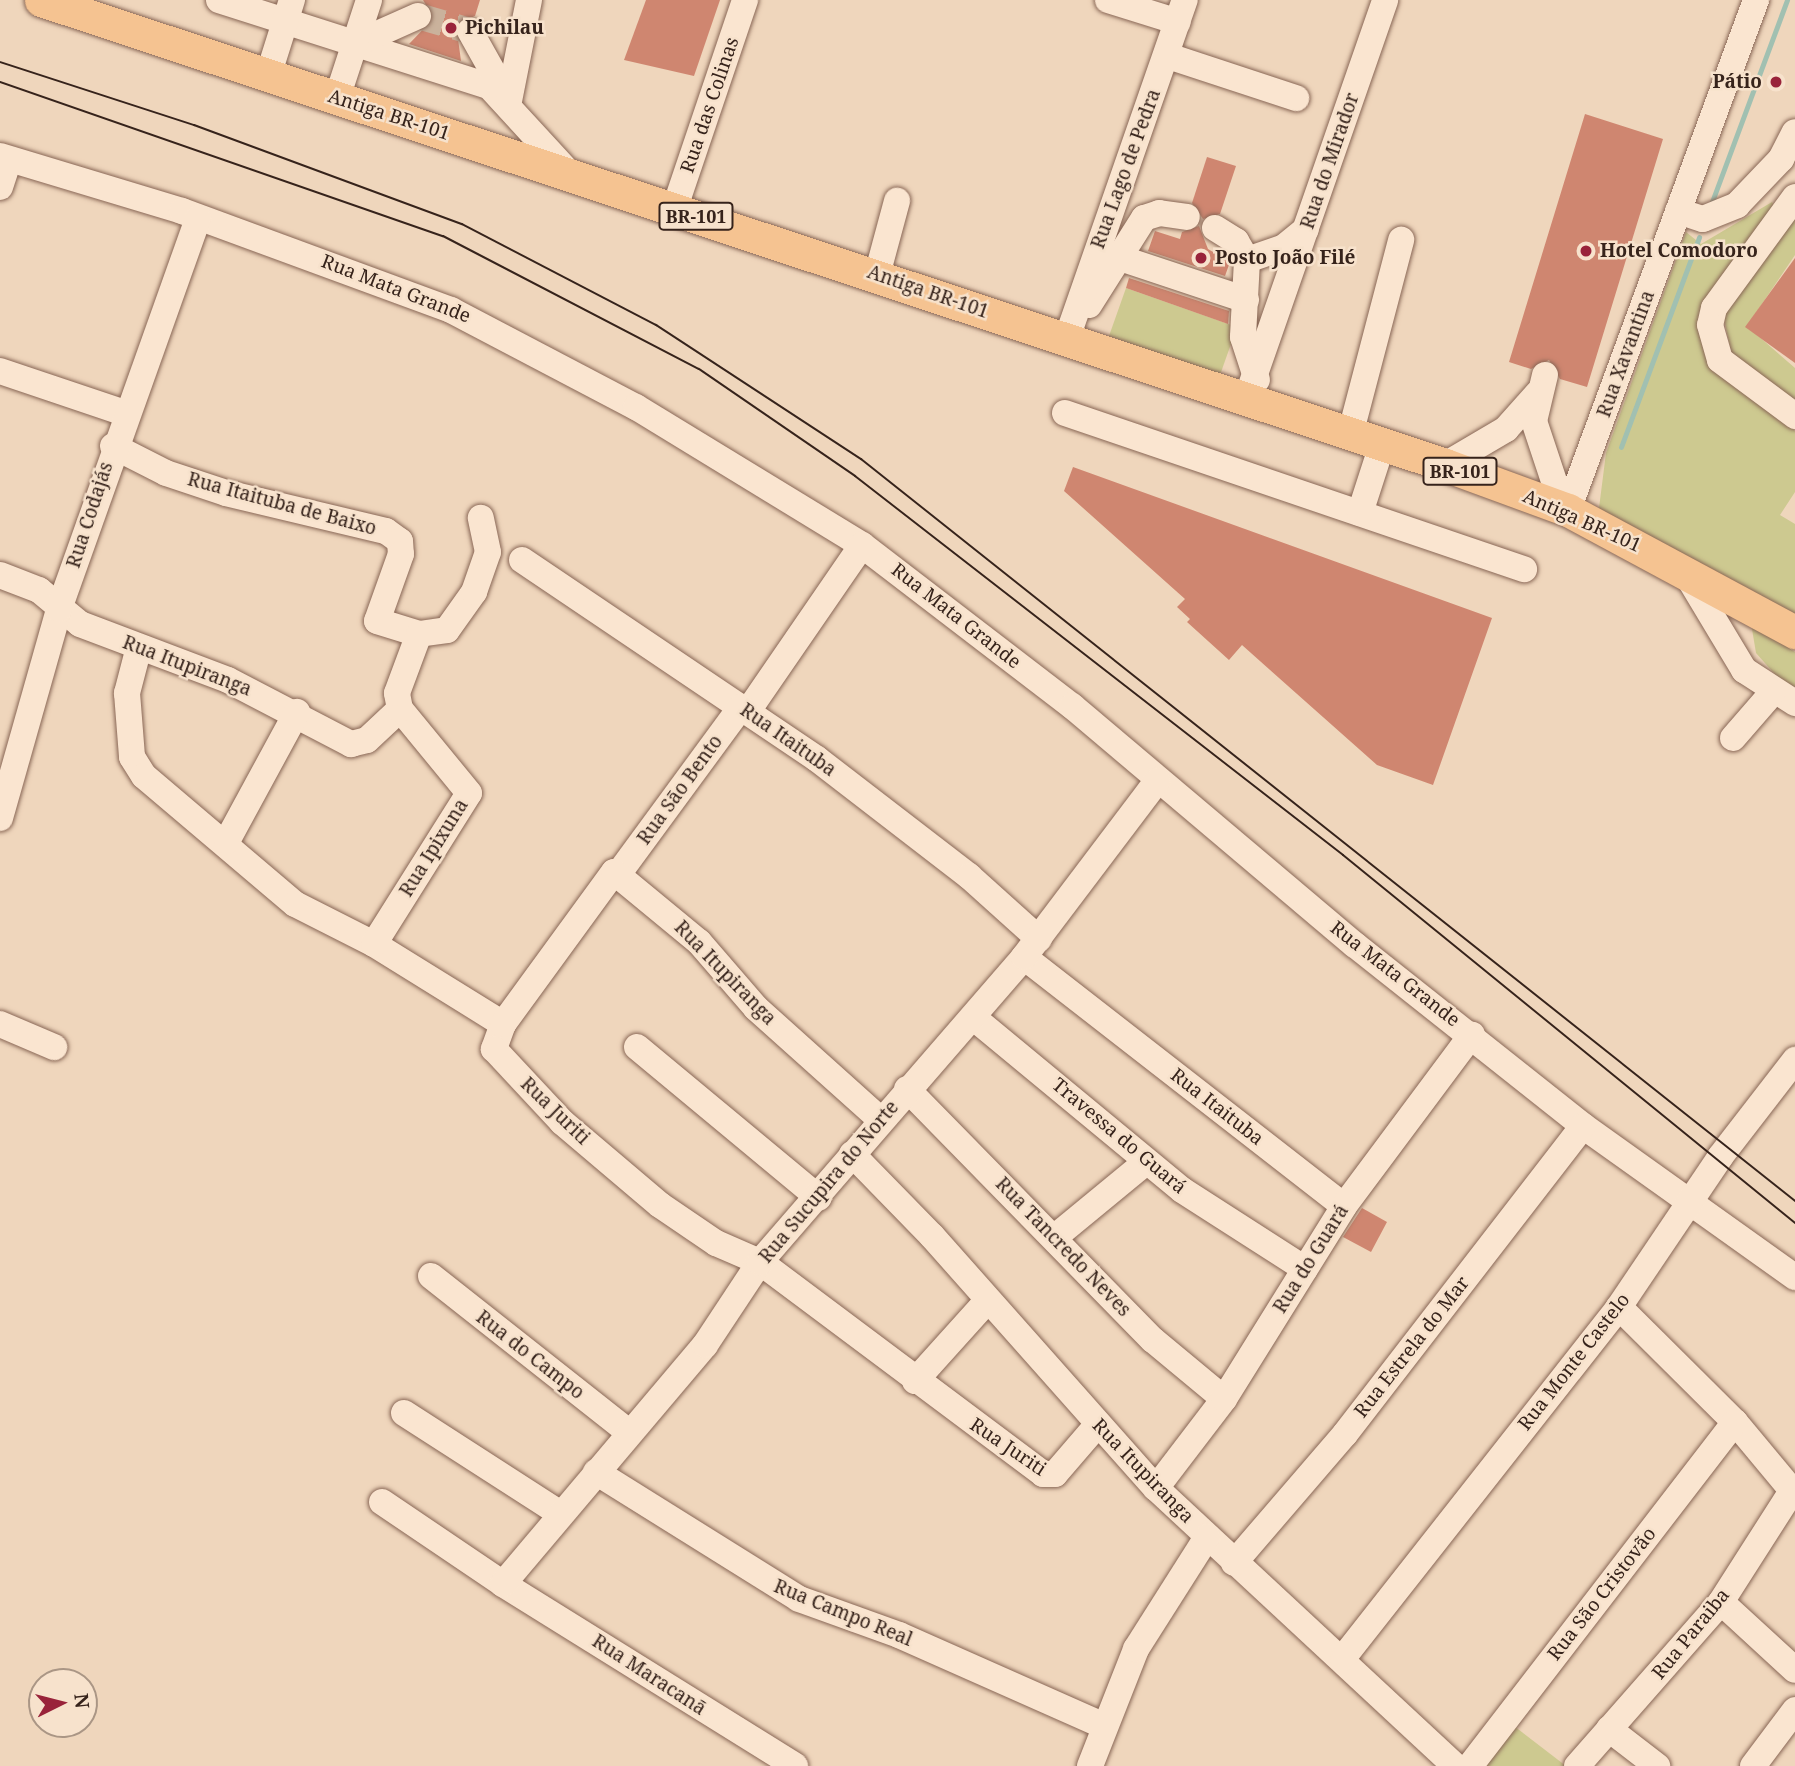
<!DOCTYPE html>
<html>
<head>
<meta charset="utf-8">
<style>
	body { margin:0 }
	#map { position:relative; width:1795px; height:1766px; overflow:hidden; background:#efd6bc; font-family:"Noto Serif",serif }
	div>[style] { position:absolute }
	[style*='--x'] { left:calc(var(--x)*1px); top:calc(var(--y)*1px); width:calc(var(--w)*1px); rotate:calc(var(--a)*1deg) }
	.green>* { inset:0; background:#cdc990 }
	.stream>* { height:5px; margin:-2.5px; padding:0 2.5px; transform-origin:2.5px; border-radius:2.5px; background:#a1c0b1 }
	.building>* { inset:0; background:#cf8670 }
	.minor-tunnel>* { height:26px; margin-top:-13px; transform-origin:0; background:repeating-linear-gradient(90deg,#cab29c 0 26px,transparent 0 39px) }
	.roads { filter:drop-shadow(0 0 2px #865) drop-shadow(0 0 2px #865) }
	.minor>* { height:26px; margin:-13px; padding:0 13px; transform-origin:13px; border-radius:13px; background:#fae5d0 }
	.major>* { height:33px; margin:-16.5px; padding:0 16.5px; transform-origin:16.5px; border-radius:16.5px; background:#f5c391 }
	.tram>* { height:2px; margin:-1px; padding:0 1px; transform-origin:1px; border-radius:1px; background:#36231b }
	.dots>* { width:19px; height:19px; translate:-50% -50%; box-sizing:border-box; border:4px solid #f7e2cc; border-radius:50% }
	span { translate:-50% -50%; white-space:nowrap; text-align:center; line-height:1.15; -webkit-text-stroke:5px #f7e2cc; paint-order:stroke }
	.shield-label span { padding:2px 5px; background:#f7e2cc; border:2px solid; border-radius:5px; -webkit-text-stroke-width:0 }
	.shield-label { font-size:18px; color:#36231b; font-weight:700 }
	.poi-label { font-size:19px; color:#36231b; font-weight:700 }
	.left { translate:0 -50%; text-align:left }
	.right { translate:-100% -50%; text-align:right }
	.street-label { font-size:19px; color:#36231b }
	.north { position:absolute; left:28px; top:1668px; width:70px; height:70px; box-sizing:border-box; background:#f7e2cc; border:2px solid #aa9685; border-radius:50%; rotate:84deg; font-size:19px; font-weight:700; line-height:28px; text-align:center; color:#36231b }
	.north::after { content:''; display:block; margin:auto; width:24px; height:32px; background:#99233a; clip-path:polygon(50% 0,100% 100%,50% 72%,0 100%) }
</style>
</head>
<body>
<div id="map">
	<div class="green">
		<i style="clip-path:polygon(1772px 202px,1775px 208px,1699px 333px,1712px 367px,1795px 431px,1795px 492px,1780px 515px,1795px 524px,1795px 629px,1599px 508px,1606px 453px,1686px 232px,1701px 244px)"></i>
		<i style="clip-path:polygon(1795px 208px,1795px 255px,1747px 326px,1795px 368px,1795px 406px,1732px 356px,1724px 319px,1734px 292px)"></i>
		<i style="clip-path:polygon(1126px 288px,1237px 327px,1220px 375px,1109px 336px)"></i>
		<i style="clip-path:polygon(1751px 623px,1795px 652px,1795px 687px,1780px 680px,1756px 653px)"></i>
		<i style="clip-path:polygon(1514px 1726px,1566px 1766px,1486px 1766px)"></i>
	</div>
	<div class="stream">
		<i style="--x:1710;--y:207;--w:221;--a:-69.6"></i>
		<i style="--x:1621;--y:447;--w:224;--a:-69.6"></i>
	</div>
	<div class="building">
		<i style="clip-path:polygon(480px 0,475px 16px,456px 24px,461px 61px,409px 44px,434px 18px,423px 0)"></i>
		<i style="clip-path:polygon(646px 0,720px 0,694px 76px,624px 60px)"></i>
		<i style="clip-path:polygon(1585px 114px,1663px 139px,1587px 387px,1560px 379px,1549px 360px,1531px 369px,1509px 362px)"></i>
		<i style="clip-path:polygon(1207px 157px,1236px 166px,1220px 214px,1203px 219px,1192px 203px)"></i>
		<i style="clip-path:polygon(1199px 226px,1208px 249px,1230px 262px,1225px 276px,1148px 251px,1155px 231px,1180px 239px,1182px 232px)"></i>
		<i style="clip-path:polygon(1795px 258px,1795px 363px,1745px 327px)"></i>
		<i style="clip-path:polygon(1129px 278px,1229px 311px,1228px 324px,1126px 288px)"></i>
		<i style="clip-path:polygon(1073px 467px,1492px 618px,1433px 785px,1377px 765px,1242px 645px,1229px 660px,1187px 622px,1190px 619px,1177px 607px,1185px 599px,1064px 491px)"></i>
		<i style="clip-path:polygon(1362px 1208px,1387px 1222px,1371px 1252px,1343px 1237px)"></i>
	</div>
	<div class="minor-tunnel">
		<i style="--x:418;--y:16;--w:54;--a:16.1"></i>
	</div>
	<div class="roads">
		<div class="minor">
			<i style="--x:219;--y:0;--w:283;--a:17.7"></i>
			<i style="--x:489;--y:86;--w:120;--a:47.4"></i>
			<i style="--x:1108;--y:0;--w:73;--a:17.4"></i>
			<i style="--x:470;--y:31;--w:76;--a:60.7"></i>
			<i style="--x:355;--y:44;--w:69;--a:-24"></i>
			<i style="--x:1168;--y:56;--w:135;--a:18.2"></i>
			<i style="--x:268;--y:76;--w:80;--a:-72.5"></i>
			<i style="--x:337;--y:98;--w:103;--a:-71.9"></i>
			<i style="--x:509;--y:101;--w:103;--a:-78.8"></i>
			<i style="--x:0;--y:156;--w:190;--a:16.8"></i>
			<i style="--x:182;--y:211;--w:287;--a:20.2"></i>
			<i style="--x:451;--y:310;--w:209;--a:27.7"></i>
			<i style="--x:636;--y:407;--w:265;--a:31.4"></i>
			<i style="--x:862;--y:545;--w:265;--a:37.5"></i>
			<i style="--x:1072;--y:706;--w:370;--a:40.2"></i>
			<i style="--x:1355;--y:945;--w:291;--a:38.4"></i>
			<i style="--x:1583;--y:1126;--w:260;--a:35.5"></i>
			<i style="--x:0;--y:187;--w:29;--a:-72"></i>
			<i style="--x:1795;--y:197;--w:137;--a:126.1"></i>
			<i style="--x:1714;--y:308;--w:17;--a:103"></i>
			<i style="--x:1710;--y:325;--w:36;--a:74"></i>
			<i style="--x:1720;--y:360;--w:94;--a:36.7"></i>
			<i style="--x:674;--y:210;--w:222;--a:-71.3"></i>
			<i style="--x:1678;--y:211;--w:26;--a:18"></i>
			<i style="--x:1703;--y:219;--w:37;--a:-22"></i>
			<i style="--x:1737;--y:205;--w:64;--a:-46.3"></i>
			<i style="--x:1781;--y:159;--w:30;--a:-63"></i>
			<i style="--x:1215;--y:228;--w:25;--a:32"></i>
			<i style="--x:1236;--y:241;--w:22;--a:60"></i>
			<i style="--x:1247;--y:260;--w:77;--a:93"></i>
			<i style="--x:1243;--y:337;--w:45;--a:72"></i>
			<i style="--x:1117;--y:257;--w:136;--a:18.4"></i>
			<i style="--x:1247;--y:260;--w:39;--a:-19"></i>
			<i style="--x:1284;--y:247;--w:28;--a:-39"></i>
			<i style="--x:877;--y:275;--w:77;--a:-74.9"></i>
			<i style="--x:1089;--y:305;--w:103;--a:-57.7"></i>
			<i style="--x:1144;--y:218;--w:16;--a:-18"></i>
			<i style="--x:1159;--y:213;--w:28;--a:8"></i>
			<i style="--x:1067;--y:338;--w:358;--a:-70.8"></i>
			<i style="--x:0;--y:371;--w:132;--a:18.6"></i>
			<i style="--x:1545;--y:375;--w:47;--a:103.4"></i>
			<i style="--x:1534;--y:421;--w:92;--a:71.6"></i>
			<i style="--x:1246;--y:400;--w:423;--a:-70.8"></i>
			<i style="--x:1065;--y:413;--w:485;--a:18.8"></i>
			<i style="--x:1350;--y:435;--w:202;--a:-75.3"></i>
			<i style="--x:113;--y:446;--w:59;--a:27"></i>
			<i style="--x:166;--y:473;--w:63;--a:18.4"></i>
			<i style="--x:226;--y:493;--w:164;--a:13.4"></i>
			<i style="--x:386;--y:531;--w:17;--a:36"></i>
			<i style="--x:400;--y:541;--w:13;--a:86"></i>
			<i style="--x:401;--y:554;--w:71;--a:109.7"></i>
			<i style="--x:377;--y:621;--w:44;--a:17.2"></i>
			<i style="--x:1445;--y:465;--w:71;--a:-30.5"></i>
			<i style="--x:1506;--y:429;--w:48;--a:-48.4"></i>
			<i style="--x:1568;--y:510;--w:544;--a:-69.76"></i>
			<i style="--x:1360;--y:513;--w:71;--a:-72.1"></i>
			<i style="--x:522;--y:560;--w:356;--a:34"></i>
			<i style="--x:817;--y:759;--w:192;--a:37.6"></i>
			<i style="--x:969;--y:876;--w:94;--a:42"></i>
			<i style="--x:1684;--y:570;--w:117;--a:59"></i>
			<i style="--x:1744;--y:670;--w:61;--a:32.9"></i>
			<i style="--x:0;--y:575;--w:42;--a:21"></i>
			<i style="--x:39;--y:590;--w:53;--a:39.7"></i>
			<i style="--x:80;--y:624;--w:158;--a:20.7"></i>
			<i style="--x:228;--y:680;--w:139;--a:27.5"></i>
			<i style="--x:351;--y:744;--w:16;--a:-14"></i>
			<i style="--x:367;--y:740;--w:45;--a:-43.2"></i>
			<i style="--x:139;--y:647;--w:48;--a:104.6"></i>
			<i style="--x:127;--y:693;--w:64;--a:85.5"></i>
			<i style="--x:132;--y:757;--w:22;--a:58"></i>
			<i style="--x:144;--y:776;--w:198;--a:40.3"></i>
			<i style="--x:295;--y:904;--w:89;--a:26.9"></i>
			<i style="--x:374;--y:944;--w:152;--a:31.8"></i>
			<i style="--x:503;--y:1024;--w:27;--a:110"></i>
			<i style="--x:494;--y:1049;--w:100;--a:47"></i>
			<i style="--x:562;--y:1122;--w:128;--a:40.3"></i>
			<i style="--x:660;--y:1205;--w:68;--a:34.2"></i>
			<i style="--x:716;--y:1243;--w:48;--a:23.4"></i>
			<i style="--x:760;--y:1262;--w:354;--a:36.8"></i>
			<i style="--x:1043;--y:1474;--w:12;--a:0"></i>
			<i style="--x:1055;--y:1474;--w:66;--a:-49.3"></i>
			<i style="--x:748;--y:711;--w:201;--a:-55.5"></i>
			<i style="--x:1733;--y:738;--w:60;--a:-49.1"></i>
			<i style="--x:0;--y:818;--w:217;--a:-74.2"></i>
			<i style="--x:59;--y:609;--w:415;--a:-70.4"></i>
			<i style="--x:227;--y:841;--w:147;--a:-61.5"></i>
			<i style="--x:619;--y:873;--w:206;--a:-53.7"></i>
			<i style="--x:374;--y:944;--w:178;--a:-57.8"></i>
			<i style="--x:469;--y:793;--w:109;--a:-129.4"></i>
			<i style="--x:400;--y:709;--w:16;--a:-101"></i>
			<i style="--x:397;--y:693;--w:63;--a:-69.6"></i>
			<i style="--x:419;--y:634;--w:28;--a:-8"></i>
			<i style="--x:447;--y:630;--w:47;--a:-54.6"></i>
			<i style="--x:474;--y:592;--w:42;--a:-70.7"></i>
			<i style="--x:488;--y:552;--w:35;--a:-102"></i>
			<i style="--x:1024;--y:957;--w:405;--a:37.9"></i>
			<i style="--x:974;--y:1018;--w:270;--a:39.6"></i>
			<i style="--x:1182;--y:1190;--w:146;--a:32.7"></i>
			<i style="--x:0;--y:1024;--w:59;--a:23.1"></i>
			<i style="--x:503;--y:1024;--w:188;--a:-53.9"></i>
			<i style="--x:614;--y:872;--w:110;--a:39.5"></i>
			<i style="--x:699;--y:942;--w:87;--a:49.2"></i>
			<i style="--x:756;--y:1008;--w:168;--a:41.9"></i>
			<i style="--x:637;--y:1047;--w:236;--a:39.7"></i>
			<i style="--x:907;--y:1089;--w:351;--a:45.6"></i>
			<i style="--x:1153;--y:1340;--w:92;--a:39.7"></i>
			<i style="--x:852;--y:1154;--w:115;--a:45.7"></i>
			<i style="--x:932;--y:1236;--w:337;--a:48.4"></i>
			<i style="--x:1156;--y:1488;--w:408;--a:42.9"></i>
			<i style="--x:1055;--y:1237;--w:118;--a:-39.5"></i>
			<i style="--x:431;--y:1276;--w:253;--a:38.3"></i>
			<i style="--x:1619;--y:1307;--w:163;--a:44.8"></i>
			<i style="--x:1735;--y:1422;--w:94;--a:50.2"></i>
			<i style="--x:915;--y:1381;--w:108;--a:-48"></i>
			<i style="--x:404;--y:1413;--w:184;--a:32.8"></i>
			<i style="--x:596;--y:1472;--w:239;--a:32"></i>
			<i style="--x:799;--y:1599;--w:106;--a:19.8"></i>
			<i style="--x:899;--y:1635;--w:224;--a:23.9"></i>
			<i style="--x:1156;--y:1488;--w:112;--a:-52.6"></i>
			<i style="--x:1224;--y:1399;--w:227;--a:-58.1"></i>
			<i style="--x:1344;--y:1206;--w:214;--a:-53.3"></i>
			<i style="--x:382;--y:1502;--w:146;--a:34.1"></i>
			<i style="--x:503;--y:1584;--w:344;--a:31.9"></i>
			<i style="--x:1234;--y:1563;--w:170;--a:-49.3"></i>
			<i style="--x:1345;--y:1434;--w:389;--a:-52.3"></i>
			<i style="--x:503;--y:1584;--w:313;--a:-49.8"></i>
			<i style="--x:705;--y:1345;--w:100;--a:-56.5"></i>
			<i style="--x:760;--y:1262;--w:403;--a:-49.1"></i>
			<i style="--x:1024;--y:957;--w:221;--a:-52.9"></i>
			<i style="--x:1721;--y:1602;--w:100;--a:42.6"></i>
			<i style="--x:1343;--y:1658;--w:447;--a:-51.8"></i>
			<i style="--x:1619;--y:1307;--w:181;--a:-56"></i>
			<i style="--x:1720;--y:1157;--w:123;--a:-52.3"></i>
			<i style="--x:1609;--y:1729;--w:61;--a:37.6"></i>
			<i style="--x:1090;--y:1766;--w:126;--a:-68.5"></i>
			<i style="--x:1136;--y:1649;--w:133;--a:-57.6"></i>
			<i style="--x:1470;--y:1766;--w:434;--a:-52.4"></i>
			<i style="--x:1577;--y:1766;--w:218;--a:-48.7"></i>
			<i style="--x:1721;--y:1602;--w:132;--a:-57.4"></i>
			<i style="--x:1753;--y:1766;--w:70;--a:-53.1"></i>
		</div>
		<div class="major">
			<i style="--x:41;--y:0;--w:1479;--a:18.32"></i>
			<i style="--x:1445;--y:465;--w:131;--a:20.1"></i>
			<i style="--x:1568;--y:510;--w:258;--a:28.3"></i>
		</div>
	</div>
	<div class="tram">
		<i style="--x:0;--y:62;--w:204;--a:18"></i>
		<i style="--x:194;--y:125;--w:286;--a:20.3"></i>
		<i style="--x:462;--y:224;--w:219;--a:27.5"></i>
		<i style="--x:656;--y:325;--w:245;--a:33.2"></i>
		<i style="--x:861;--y:459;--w:1193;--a:38.46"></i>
		<i style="--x:0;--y:82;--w:469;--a:19.2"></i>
		<i style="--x:443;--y:236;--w:288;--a:27.5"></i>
		<i style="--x:699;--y:369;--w:189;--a:34.4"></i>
		<i style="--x:855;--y:476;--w:618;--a:37.83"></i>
		<i style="--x:1343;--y:855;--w:583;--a:39.15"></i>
	</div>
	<div class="dots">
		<i style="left:451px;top:28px;background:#99233a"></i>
		<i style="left:1776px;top:82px;background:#99233a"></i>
		<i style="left:1586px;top:251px;background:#99233a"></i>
		<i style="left:1201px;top:258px;background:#99233a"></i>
	</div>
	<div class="shield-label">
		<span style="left:696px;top:216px">BR-101</span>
		<span style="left:1460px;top:471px">BR-101</span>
	</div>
	<div class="poi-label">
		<span class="left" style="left:465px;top:28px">Pichilau</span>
		<span class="right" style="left:1762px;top:82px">Pátio</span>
		<span class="left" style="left:1600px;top:251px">Hotel Comodoro</span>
		<span class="left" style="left:1215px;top:258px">Posto João Filé</span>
	</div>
	<div class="street-label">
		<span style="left:710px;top:105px;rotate:-71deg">Rua das Colinas</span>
		<span style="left:389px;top:115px;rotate:18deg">Antiga BR-101</span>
		<span style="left:1330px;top:161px;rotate:-71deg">Rua do Mirador</span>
		<span style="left:1126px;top:169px;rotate:-70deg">Rua Lago de Pedra</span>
		<span style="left:396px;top:289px;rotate:21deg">Rua Mata Grande</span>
		<span style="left:928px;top:292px;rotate:19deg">Antiga BR-101</span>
		<span style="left:1626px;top:354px;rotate:-70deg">Rua Xavantina</span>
		<span style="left:282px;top:504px;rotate:15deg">Rua Itaituba de Baixo</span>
		<span style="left:90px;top:515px;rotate:-72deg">Rua Codajás</span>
		<span style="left:1582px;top:521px;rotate:24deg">Antiga BR-101</span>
		<span style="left:956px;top:616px;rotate:38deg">Rua Mata Grande</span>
		<span style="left:187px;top:666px;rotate:21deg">Rua Itupiranga</span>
		<span style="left:788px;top:740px;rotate:35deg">Rua Itaituba</span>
		<span style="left:680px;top:790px;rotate:-54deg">Rua São Bento</span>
		<span style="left:434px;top:848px;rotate:-58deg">Rua Ipixuna</span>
		<span style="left:725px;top:973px;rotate:46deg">Rua Itupiranga</span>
		<span style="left:1395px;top:974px;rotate:38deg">Rua Mata Grande</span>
		<span style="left:1217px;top:1107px;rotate:38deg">Rua Itaituba</span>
		<span style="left:555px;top:1111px;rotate:44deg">Rua Juriti</span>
		<span style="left:1119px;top:1136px;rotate:40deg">Travessa do Guará</span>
		<span style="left:829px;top:1182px;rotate:-50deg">Rua Sucupira do Norte</span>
		<span style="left:1063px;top:1247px;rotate:46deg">Rua Tancredo Neves</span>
		<span style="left:1311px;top:1259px;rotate:-58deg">Rua do Guará</span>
		<span style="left:1412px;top:1347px;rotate:-52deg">Rua Estrela do Mar</span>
		<span style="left:530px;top:1355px;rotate:38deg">Rua do Campo</span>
		<span style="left:1574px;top:1362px;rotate:-52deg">Rua Monte Castelo</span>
		<span style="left:1008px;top:1447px;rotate:34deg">Rua Juriti</span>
		<span style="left:1143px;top:1471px;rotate:46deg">Rua Itupiranga</span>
		<span style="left:1602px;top:1594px;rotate:-52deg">Rua São Cristovão</span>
		<span style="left:843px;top:1613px;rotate:22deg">Rua Campo Real</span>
		<span style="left:1691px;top:1634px;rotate:-51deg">Rua Paraiba</span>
		<span style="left:649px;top:1675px;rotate:33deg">Rua Maracanã</span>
	</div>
	<div class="north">N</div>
</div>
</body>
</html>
